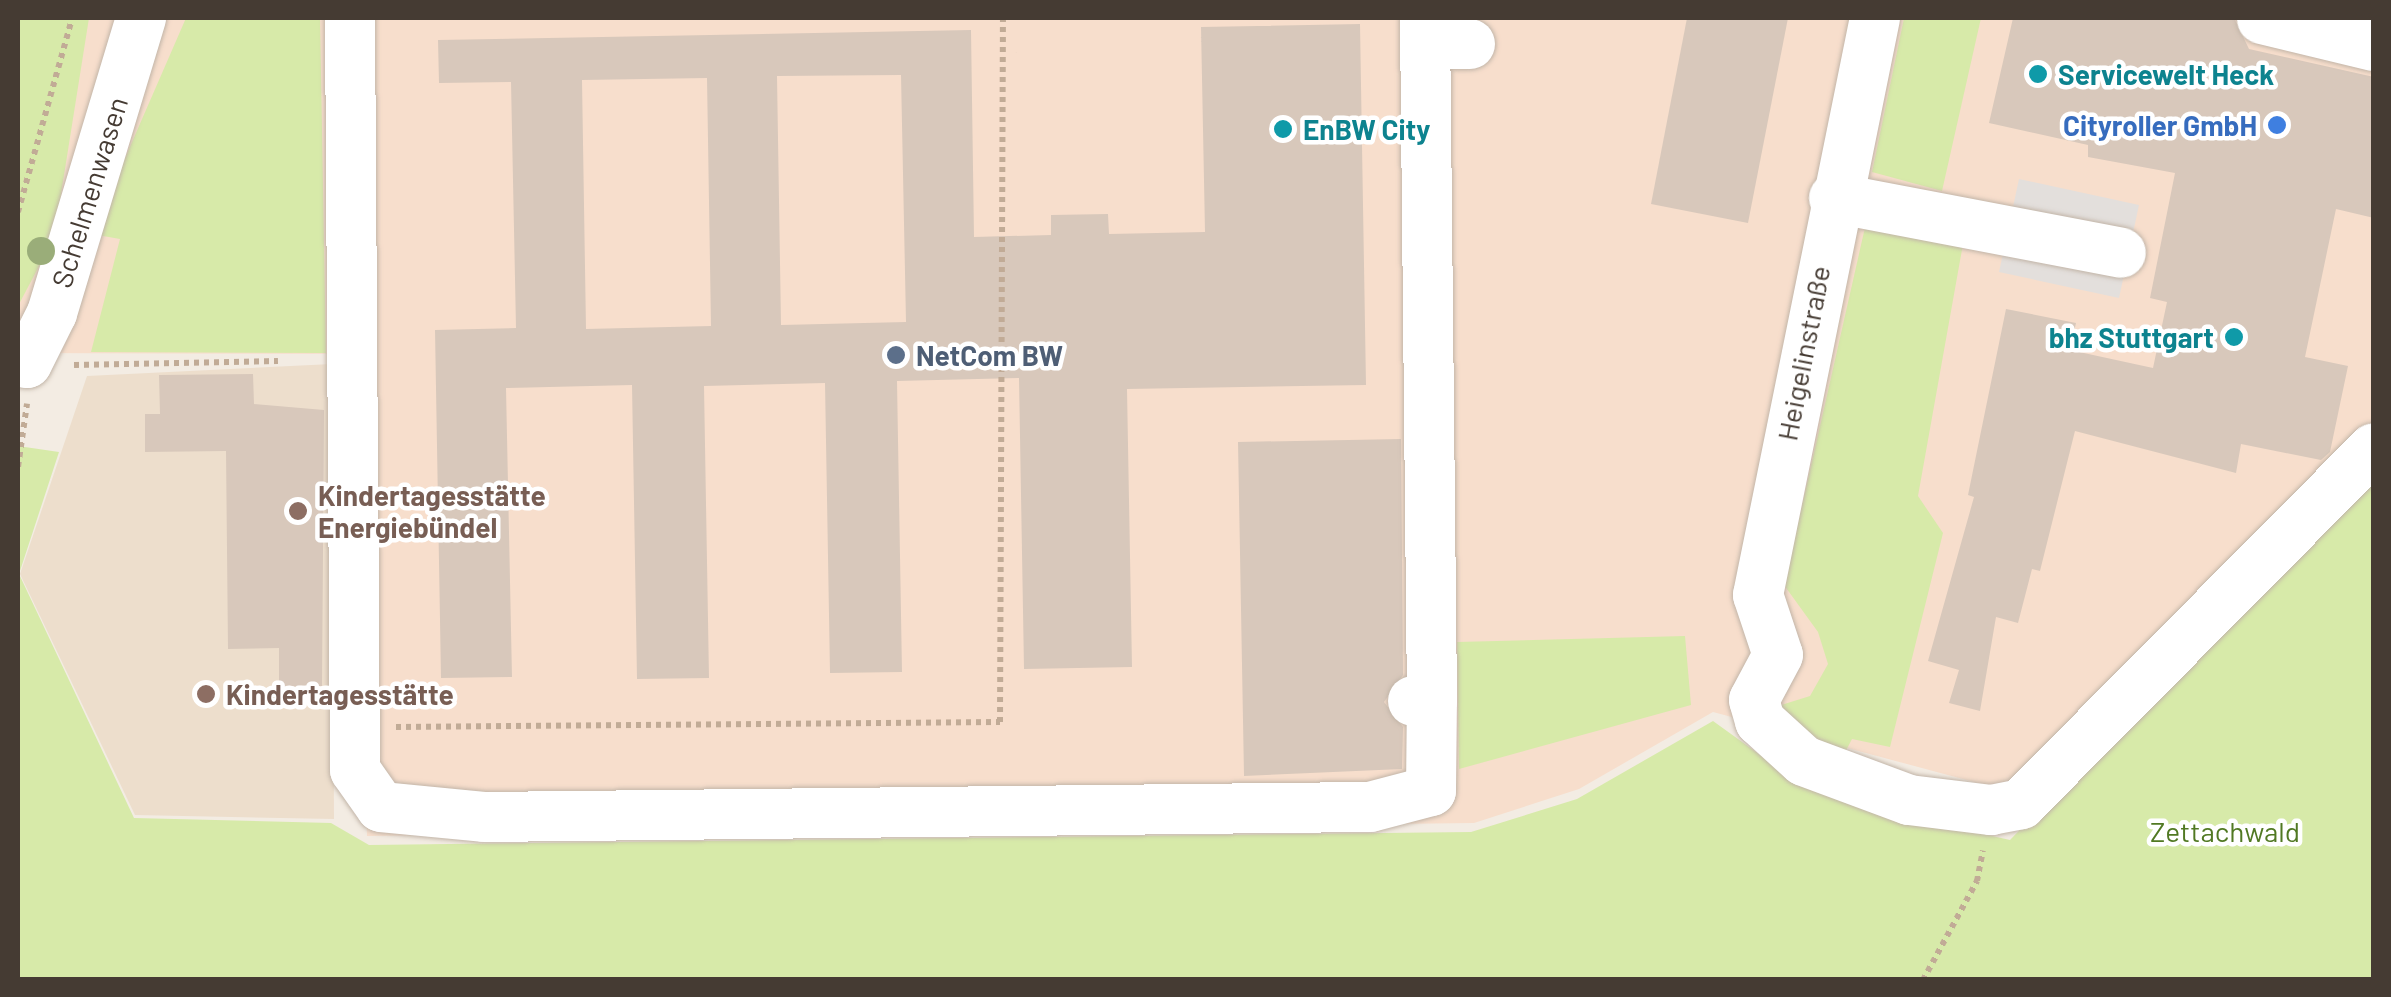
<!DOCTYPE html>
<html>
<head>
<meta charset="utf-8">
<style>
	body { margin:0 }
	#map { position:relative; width:2391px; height:997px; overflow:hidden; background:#f3ece3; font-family:Barlow,sans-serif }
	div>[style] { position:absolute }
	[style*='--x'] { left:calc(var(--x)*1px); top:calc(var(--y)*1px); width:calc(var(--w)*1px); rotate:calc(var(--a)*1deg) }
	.commercial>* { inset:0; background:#f7decc }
	.education>* { inset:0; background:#eddecc }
	.green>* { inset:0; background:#d7eaa9 }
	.parking>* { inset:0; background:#e3dfdc }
	.building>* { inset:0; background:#d8c8bb }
	.path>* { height:6px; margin-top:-3px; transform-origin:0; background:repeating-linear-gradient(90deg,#c1ab96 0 5px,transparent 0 10px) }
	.roads { filter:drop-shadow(0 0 2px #c2b5a8) drop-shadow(0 0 2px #c2b5a8) }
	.minor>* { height:50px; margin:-25px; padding:0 25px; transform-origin:25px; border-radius:25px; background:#fff }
	.trees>* { width:28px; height:28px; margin:-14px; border-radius:50%; background:#9aad79 }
	.dots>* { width:28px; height:28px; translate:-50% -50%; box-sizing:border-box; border:5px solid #fff; border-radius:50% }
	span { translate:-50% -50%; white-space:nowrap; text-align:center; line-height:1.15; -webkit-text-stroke:9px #fff; paint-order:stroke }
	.culture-label { font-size:28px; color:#0d838f; font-weight:700 }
	.left { translate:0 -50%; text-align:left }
	.right { translate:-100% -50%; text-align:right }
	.shop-label { font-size:28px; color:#366cbe; font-weight:700 }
	.street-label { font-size:28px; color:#453b33 }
	.service-label { font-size:28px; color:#4e5e75; font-weight:700 }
	.education-label { font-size:28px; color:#785e54; font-weight:700 }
	.park-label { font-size:28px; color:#517923 }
	.frame { position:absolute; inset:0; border:20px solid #453b33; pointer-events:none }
</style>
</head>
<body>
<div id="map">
	<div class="commercial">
		<i style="clip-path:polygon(18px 18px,2373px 18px,2373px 430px,2015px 793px,1713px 712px,1579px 789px,1474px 823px,367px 836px,357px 354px,18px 353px)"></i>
	</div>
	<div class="education">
		<i style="clip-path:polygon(332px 364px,334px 819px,135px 815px,20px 574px,87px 376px)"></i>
	</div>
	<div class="green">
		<i style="clip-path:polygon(18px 18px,89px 18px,54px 238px,18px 306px)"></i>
		<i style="clip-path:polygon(186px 18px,320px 18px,326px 353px,91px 352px,120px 239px,92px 234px)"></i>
		<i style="clip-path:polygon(1904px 18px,1981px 18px,1942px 191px,1872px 172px)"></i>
		<i style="clip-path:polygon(1866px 223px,1963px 244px,1918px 496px,1943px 533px,1890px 747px,1852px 739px,1839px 764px,1778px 706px,1810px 696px,1828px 664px,1818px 632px,1784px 585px)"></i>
		<i style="clip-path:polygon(18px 446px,59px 452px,19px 574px,134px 818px,331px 823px,369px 845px,1471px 832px,1577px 799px,1713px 721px,1799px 783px,1855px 805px,2010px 840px,2265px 576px,2374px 483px,2373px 979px,18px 979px)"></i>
		<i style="clip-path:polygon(1685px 636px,1691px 705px,1459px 769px,1457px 642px)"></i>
	</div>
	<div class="parking">
		<i style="clip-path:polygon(2019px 179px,2139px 205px,2119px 298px,1999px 272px)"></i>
	</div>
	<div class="building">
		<i style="clip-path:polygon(1687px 18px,1788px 18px,1748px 223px,1651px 204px)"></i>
		<i style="clip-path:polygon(2013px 18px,2234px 18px,2249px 49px,2374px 77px,2374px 218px,2336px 209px,2305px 357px,2348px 366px,2330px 452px,2321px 460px,2241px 444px,2236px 473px,2075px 431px,2040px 571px,2032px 569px,2018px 623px,1996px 617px,1980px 711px,1949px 703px,1959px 670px,1928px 661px,1974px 497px,1968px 495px,2006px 309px,2076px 323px,2070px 350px,2153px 368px,2167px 302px,2150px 298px,2175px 173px,2088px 157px,2088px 145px,1989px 123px)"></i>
		<i style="clip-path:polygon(evenodd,1360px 24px,1366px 385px,1127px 389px,1132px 667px,1024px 669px,1019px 378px,897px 381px,902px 672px,830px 673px,825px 383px,704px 386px,709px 678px,637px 679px,632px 385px,506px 388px,512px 677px,441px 678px,435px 330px,516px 328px,511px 82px,439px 83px,438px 40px,971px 30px,974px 237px,1051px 235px,1051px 215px,1108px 214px,1109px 234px,1205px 232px,1201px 27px,1360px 24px,901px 75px,906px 322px,781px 325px,777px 76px,901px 75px,1360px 24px,707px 78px,711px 326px,586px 329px,582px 80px,707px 78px)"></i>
		<i style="clip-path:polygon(253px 374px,254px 404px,324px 410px,322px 686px,279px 687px,279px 648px,228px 649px,226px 451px,145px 452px,145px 414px,160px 414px,159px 375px)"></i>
		<i style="clip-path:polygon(1401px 439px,1403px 675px,1384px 702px,1403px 727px,1402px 769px,1244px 776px,1238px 442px)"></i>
	</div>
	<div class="path">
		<i style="--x:18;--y:212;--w:201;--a:-74.4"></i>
		<i style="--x:74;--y:365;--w:204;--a:-1.1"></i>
		<i style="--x:18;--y:467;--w:64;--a:-81.9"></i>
		<i style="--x:396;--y:727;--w:604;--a:-0.47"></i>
		<i style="--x:1000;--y:722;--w:704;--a:-89.76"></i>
		<i style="--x:1923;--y:980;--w:113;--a:-61.4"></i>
		<i style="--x:1977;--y:881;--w:31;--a:-79"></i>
	</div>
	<div class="roads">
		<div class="minor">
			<i style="--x:350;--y:18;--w:752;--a:89.62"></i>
			<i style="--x:355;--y:770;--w:45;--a:54.9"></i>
			<i style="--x:381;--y:807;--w:103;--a:5.5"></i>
			<i style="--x:484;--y:817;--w:886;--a:-0.65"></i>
			<i style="--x:1370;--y:807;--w:63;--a:-14.7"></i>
			<i style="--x:1431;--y:791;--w:90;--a:-89.4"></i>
			<i style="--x:1875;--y:18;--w:589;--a:101.46"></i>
			<i style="--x:1758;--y:595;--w:63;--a:71.6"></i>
			<i style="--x:1778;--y:655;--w:51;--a:118.1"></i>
			<i style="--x:1754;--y:700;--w:22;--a:74"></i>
			<i style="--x:1760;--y:721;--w:59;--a:42.3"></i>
			<i style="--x:1804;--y:761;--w:112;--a:20.4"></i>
			<i style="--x:1909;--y:800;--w:83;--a:7"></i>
			<i style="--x:1991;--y:810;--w:31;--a:-11"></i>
			<i style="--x:2021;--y:804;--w:501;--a:-45.24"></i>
			<i style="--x:2262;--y:19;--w:115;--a:13.6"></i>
			<i style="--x:1426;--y:44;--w:44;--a:0"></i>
			<i style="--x:1834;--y:198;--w:292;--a:10.8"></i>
			<i style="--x:18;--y:362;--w:9;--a:6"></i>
			<i style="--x:27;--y:363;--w:56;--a:-63.4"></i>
			<i style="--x:52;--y:313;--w:308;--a:-73.2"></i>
			<i style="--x:1413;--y:701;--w:19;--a:0"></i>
			<i style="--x:1432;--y:701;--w:683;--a:-90.59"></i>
		</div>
	</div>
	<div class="trees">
		<i style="left:41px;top:251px"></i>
	</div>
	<div class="dots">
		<i style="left:2038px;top:74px;background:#0f9aa8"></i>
		<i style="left:2277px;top:125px;background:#3f7fe0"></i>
		<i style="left:1283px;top:129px;background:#0f9aa8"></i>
		<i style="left:2234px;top:337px;background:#0f9aa8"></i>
		<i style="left:896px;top:355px;background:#5c6f8a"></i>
		<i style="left:298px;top:511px;background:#8d6e63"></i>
		<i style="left:206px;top:694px;background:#8d6e63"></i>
	</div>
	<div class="culture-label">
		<span class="left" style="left:2058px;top:74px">Servicewelt Heck</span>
		<span class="left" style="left:1303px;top:129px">EnBW City</span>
		<span class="right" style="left:2214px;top:337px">bhz Stuttgart</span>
	</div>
	<div class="shop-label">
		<span class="right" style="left:2257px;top:125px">Cityroller GmbH</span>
	</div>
	<div class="street-label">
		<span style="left:89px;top:192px;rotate:-73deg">Schelmenwasen</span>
		<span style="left:1803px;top:353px;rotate:-79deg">Heigelinstraße</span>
	</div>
	<div class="service-label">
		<span class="left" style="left:916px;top:355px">NetCom BW</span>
	</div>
	<div class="education-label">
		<span class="left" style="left:318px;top:511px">Kindertagesstätte<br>Energiebündel</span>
		<span class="left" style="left:226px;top:694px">Kindertagesstätte</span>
	</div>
	<div class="park-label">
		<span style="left:2225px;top:831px">Zettachwald</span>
	</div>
	<div class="frame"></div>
</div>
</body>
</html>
